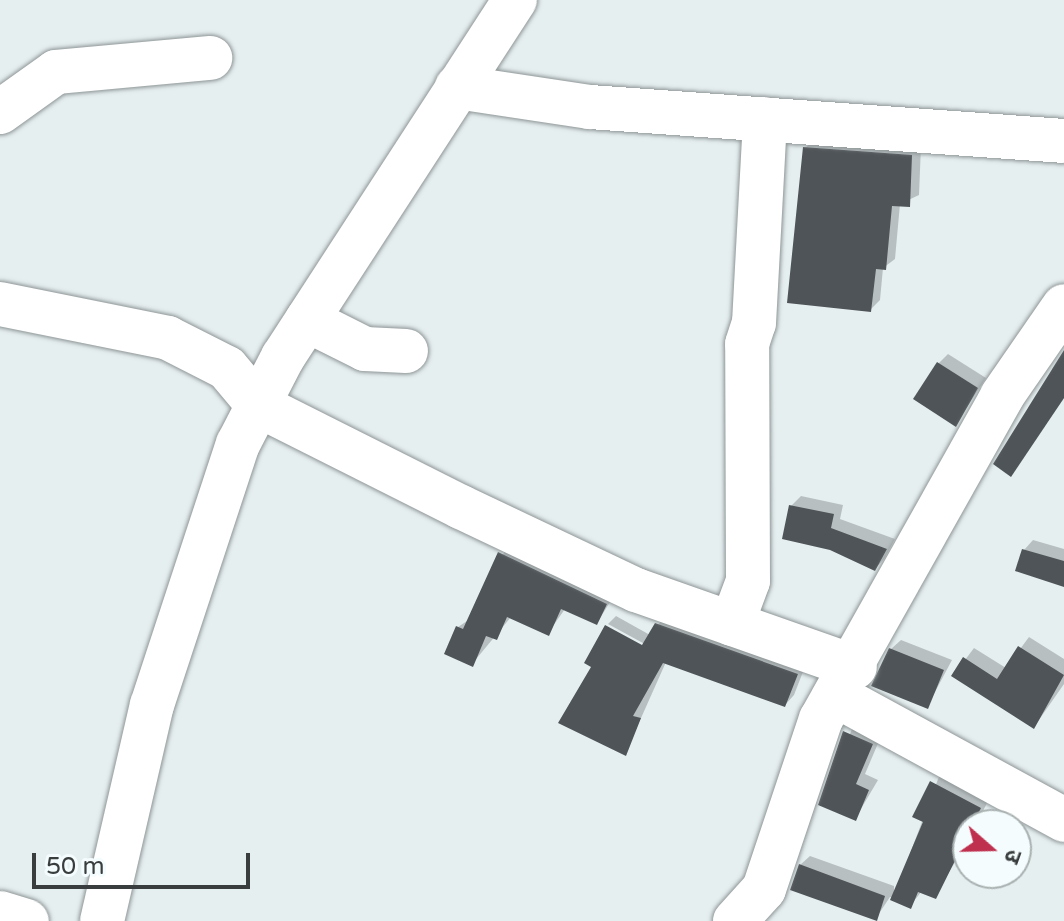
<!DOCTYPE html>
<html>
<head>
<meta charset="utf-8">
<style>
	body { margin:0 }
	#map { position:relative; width:1064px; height:921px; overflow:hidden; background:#e6eff0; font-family:"Varela Round","Noto Sans Devanagari",sans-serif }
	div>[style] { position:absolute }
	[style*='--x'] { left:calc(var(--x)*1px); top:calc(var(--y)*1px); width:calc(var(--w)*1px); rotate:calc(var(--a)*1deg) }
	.shadow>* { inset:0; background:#0003 }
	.building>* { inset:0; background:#4f5458 }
	.roads { filter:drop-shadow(0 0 2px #8e9596) drop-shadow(0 0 2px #8e9596) }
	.minor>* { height:44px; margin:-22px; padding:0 22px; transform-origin:22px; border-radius:22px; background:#fff }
	.major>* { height:44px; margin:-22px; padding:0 22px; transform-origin:22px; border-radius:22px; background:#fff }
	span { translate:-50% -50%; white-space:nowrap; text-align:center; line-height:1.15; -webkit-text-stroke:8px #f4fcfd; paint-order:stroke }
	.north { position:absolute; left:952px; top:809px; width:80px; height:80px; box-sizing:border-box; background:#f4fcfd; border:2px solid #a9b0b0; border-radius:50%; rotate:110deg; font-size:22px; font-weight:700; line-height:32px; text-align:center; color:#393d3d }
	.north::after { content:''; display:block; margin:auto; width:28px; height:36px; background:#bf2f4e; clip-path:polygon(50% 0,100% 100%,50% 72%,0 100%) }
	.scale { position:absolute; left:32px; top:853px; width:218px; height:36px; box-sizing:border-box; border:4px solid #393d3d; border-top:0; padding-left:10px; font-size:24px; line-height:28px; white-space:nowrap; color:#393d3d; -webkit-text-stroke:6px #f4fcfd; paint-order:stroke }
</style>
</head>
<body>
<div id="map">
	<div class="shadow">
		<i style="clip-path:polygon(815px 139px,921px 146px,919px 195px,900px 204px,895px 259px,883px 268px,880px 300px,870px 310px,805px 148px)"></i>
		<i style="clip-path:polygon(948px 354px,986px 378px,956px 424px,938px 364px)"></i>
		<i style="clip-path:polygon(1064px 356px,1064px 398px,1011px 474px)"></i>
		<i style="clip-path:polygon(801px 496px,843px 505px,840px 519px,895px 539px,884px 559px,875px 569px,791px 506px)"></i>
		<i style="clip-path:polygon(1033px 540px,1064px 549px,1064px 582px,1024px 550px)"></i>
		<i style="clip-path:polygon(509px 543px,615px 594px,597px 623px,565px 609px,548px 633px,511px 617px,472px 664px,458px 627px,470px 619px)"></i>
		<i style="clip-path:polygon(666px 615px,806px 664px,794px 695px,785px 705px,666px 662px,625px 754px,560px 722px,652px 648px,608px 624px,616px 616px,650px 635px)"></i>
		<i style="clip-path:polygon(1029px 637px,1064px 659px,1064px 684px,1034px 727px,953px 676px,974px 648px,1006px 668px)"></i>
		<i style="clip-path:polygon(901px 640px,952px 660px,927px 707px,891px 649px)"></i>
		<i style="clip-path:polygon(855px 722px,882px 734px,865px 774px,878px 780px,855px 819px,821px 804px)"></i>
		<i style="clip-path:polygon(940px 774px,989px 799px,976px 825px,968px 825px,968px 840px,935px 896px,922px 891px,910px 906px,890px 897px,876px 918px,800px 865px,810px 856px,894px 886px,894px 896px)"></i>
	</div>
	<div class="building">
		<i style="clip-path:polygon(803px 147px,912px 155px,910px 207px,892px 206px,886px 270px,876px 269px,871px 312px,787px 303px)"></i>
		<i style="clip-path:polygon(1064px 350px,1064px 398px,1011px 477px,993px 464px)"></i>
		<i style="clip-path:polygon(937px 362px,978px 388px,956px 427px,913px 399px)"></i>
		<i style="clip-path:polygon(789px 505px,834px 514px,831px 528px,887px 549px,875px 571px,830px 550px,782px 539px)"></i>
		<i style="clip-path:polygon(1022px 549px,1064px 561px,1064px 587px,1015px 571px)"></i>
		<i style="clip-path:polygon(498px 552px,607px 604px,597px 625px,561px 609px,549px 636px,507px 617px,497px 640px,486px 636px,473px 667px,444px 654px,456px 626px,463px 629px)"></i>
		<i style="clip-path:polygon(655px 623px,798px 674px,785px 707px,663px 663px,633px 716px,641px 718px,626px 756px,558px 723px,591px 667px,584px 663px,605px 625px,642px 645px)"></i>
		<i style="clip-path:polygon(1018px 646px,1064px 675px,1034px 729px,951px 676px,963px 657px,997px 679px)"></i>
		<i style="clip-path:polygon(889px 648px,944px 670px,928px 709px,871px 686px)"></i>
		<i style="clip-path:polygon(843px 731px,873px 744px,856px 784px,869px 790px,856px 821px,818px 805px)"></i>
		<i style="clip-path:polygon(930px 781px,981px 808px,936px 899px,918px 892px,911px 909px,890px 900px,923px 822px,912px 817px)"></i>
		<i style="clip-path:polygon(799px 864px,885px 896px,877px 921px,790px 890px)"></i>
	</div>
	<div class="roads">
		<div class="minor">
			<i style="--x:457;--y:87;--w:134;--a:8.6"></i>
			<i style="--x:590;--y:107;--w:475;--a:4.1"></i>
			<i style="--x:0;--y:112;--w:69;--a:-35.5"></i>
			<i style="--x:56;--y:72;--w:155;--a:-5.2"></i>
			<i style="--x:0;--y:304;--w:171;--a:11.4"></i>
			<i style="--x:168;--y:338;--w:66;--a:27"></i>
			<i style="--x:227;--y:368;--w:48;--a:50"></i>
			<i style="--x:258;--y:405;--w:227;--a:26.7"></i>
			<i style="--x:461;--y:507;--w:194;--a:25.4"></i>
			<i style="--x:636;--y:590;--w:232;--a:19.4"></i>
			<i style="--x:307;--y:320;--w:65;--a:26.6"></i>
			<i style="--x:365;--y:349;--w:41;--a:2.8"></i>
			<i style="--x:732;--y:624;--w:46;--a:-69.6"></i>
			<i style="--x:748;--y:581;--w:237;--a:-90.2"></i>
			<i style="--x:747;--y:344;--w:22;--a:-72"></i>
			<i style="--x:754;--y:323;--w:204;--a:-86.9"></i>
			<i style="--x:837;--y:696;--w:259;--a:28.6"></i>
			<i style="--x:0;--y:913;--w:28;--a:17"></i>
			<i style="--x:735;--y:921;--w:43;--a:-47.8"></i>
			<i style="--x:764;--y:889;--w:179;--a:-71.5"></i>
			<i style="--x:821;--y:719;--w:370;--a:-60.7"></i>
			<i style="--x:1002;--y:396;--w:109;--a:-55.4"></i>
		</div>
		<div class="major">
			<i style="--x:102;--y:921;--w:222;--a:-77"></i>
			<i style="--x:152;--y:705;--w:275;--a:-71.8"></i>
			<i style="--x:238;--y:444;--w:98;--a:-62.7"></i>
			<i style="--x:283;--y:357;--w:426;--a:-57"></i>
		</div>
	</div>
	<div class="north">उ</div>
	<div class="scale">50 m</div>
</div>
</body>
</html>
